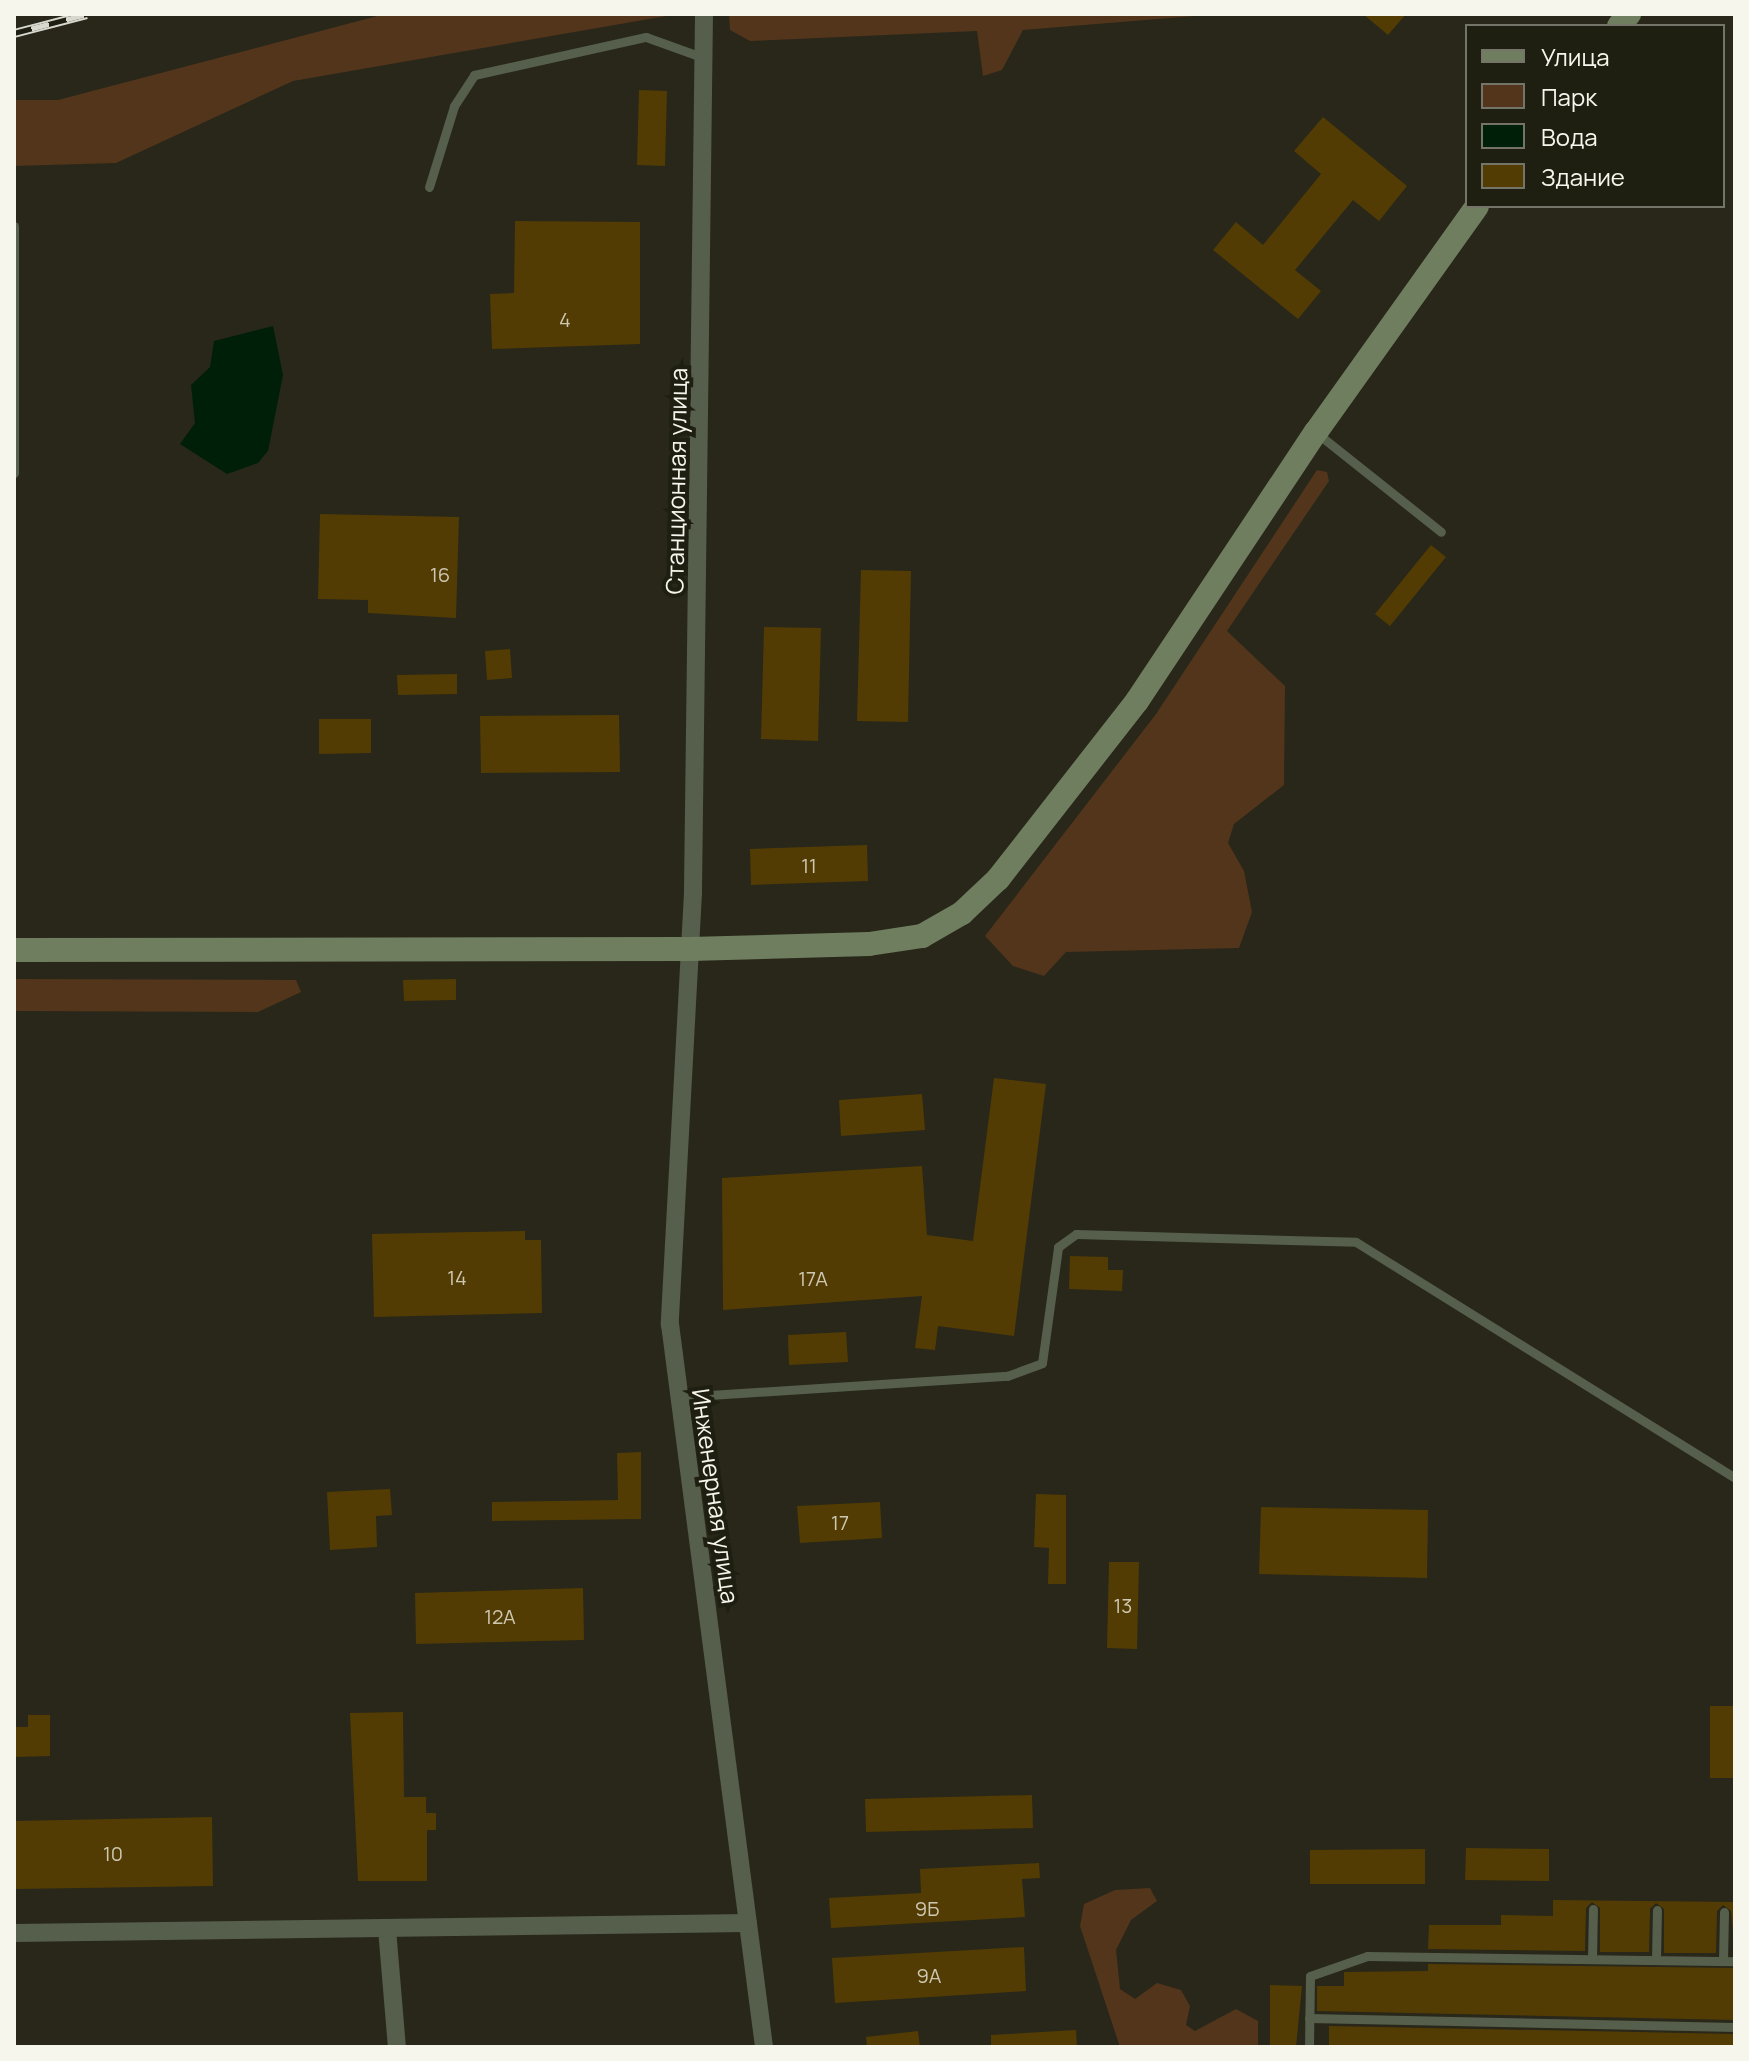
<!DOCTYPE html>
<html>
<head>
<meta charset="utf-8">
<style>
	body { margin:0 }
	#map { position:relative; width:1749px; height:2061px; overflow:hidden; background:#28271a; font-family:Manrope,sans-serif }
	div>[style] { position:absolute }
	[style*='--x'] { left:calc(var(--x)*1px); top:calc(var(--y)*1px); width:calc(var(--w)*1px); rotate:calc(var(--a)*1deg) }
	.green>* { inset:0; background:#52351b }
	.water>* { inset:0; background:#001f09 }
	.building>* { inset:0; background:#523c03 }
	.lane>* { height:9px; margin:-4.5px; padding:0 4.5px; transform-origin:4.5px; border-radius:4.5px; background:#555f4b }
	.street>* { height:18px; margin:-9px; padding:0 9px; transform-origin:9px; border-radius:9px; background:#555f4b }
	.secondary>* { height:24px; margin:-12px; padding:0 12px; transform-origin:12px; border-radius:12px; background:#6f7e5e }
	.rail>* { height:9px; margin-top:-4.5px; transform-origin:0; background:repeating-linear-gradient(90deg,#1e1e11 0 18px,#d8d8cf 0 36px); box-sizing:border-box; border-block:2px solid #d8d8cf }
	span { translate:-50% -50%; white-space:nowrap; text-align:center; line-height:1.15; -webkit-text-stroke:8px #1e1e11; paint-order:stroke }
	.number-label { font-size:20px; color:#cdc8b2 }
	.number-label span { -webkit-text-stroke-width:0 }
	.street-label { font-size:24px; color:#f6f6ed }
	.frame { position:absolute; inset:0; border:16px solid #f6f6ed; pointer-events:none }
	.legend { position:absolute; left:1465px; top:24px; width:260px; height:184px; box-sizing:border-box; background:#1e1e11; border:2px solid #747469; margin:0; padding:10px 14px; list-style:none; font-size:24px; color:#f6f6ed }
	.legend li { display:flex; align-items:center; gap:16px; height:40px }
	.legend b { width:40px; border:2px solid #747469 }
</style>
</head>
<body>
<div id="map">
	<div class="green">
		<i style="clip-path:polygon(385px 14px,678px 14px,293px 81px,116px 163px,14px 166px,14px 100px,58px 100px)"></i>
		<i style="clip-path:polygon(729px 14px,1219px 14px,1023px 30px,1002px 70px,983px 76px,977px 31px,750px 41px,730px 30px)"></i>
		<i style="clip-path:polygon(1317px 470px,1327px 472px,1329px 481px,1227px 631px,1285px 686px,1284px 785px,1234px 824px,1228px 843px,1244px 871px,1252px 912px,1239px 948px,1066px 952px,1044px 976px,1013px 966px,985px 936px,1156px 714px)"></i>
		<i style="clip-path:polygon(14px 979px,296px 980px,301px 992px,258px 1012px,14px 1011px)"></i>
		<i style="clip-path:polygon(1150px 1888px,1157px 1901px,1131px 1920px,1116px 1950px,1120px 1989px,1135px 1999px,1157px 1983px,1181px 1990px,1190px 2006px,1186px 2025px,1195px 2031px,1236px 2009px,1258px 2021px,1258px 2047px,1120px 2047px,1080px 1926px,1084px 1904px,1115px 1890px)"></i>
	</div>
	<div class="water">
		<i style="clip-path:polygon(273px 326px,283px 375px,268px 451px,258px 463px,227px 474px,180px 444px,195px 423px,191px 385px,210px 367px,214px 341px)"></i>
	</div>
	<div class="building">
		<i style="clip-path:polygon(1363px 14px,1406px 14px,1388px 35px)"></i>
		<i style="clip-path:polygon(639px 90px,667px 91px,665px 166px,637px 165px)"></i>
		<i style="clip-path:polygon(1323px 117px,1407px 186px,1379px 221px,1353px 200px,1295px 270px,1321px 291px,1298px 319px,1213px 250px,1236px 222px,1263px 245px,1321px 174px,1294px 151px)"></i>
		<i style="clip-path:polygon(515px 221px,640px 222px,640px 344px,492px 349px,490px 294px,514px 293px)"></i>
		<i style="clip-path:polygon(320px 514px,459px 517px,456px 618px,368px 613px,368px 600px,318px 599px)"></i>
		<i style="clip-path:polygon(1431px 545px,1446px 557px,1390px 626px,1375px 614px)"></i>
		<i style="clip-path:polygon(861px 570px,911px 571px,908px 722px,857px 721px)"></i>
		<i style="clip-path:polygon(764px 627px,821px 628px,818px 741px,761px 739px)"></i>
		<i style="clip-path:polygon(510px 649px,512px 678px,487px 680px,485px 651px)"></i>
		<i style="clip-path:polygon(457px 674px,457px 694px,398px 695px,397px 675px)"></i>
		<i style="clip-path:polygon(619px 715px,620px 772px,481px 773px,480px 716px)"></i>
		<i style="clip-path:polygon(319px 719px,371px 719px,371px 753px,319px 754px)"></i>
		<i style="clip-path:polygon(867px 845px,868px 881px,751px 885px,750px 849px)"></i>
		<i style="clip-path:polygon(456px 979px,456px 1000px,404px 1001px,403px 980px)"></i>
		<i style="clip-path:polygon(994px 1078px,1046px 1084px,1014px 1336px,938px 1326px,935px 1350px,915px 1348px,922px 1296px,723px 1310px,722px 1178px,922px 1166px,927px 1235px,973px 1241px)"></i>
		<i style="clip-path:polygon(922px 1094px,925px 1130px,841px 1136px,839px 1100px)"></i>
		<i style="clip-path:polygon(525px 1231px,525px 1240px,541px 1240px,542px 1313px,374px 1317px,372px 1234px)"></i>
		<i style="clip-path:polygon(1070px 1256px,1108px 1257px,1108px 1270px,1123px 1270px,1122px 1291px,1069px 1289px)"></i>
		<i style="clip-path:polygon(846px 1332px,848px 1362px,789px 1365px,788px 1335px)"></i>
		<i style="clip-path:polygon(641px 1452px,641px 1519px,492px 1521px,492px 1502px,618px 1500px,617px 1453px)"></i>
		<i style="clip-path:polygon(390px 1489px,392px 1515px,376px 1516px,377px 1547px,330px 1550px,327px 1492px)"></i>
		<i style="clip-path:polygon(1036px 1494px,1066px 1495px,1066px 1584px,1048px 1584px,1049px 1548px,1034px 1547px)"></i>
		<i style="clip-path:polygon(880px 1502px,882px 1538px,800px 1543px,797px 1506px)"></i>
		<i style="clip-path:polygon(1261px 1507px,1428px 1510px,1427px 1578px,1259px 1574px)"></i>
		<i style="clip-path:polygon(1109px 1562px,1139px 1562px,1137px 1649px,1107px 1648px)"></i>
		<i style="clip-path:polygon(583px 1588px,584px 1640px,416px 1644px,415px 1593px)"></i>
		<i style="clip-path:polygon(1710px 1706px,1735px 1706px,1735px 1778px,1710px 1778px)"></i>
		<i style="clip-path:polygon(403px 1712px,404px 1797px,426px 1797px,426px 1813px,436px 1813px,436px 1830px,427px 1830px,427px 1881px,358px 1881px,350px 1713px)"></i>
		<i style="clip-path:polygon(28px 1715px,50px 1715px,50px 1756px,14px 1757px,14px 1727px,28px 1727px)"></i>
		<i style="clip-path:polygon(1032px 1795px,1033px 1828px,866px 1832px,865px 1799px)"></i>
		<i style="clip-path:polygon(212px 1817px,213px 1886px,14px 1889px,14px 1821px)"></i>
		<i style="clip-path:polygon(1466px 1848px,1549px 1849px,1549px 1881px,1465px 1880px)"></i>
		<i style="clip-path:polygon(1425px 1849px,1425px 1884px,1310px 1884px,1310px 1850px)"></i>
		<i style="clip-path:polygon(1039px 1863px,1040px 1878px,1022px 1879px,1025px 1917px,831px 1928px,829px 1898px,921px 1893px,920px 1869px)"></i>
		<i style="clip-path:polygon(1553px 1900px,1735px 1902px,1735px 1954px,1731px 1911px,1723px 1905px,1717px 1911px,1716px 1953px,1664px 1953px,1664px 1909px,1656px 1903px,1650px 1909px,1649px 1952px,1600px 1952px,1600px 1908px,1592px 1902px,1586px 1908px,1585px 1951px,1428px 1949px,1429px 1925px,1501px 1925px,1501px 1915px,1553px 1916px)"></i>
		<i style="clip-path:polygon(1024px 1947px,1026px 1991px,835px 2003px,832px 1958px)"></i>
		<i style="clip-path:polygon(1428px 1964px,1735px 1968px,1735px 2020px,1317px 2011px,1317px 1986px,1344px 1986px,1344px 1972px,1428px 1971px)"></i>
		<i style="clip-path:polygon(1270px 1985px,1302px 1986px,1296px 2047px,1270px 2047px)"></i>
		<i style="clip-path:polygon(1329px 2026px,1735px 2034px,1735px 2047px,1329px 2047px)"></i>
		<i style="clip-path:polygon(1076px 2030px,1077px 2047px,991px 2047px,991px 2035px)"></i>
		<i style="clip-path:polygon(918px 2031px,920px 2047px,867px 2047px,866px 2037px)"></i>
	</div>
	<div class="lane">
		<i style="--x:429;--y:187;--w:85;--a:-72.8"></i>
		<i style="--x:454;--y:106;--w:37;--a:-57"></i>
		<i style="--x:474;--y:75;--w:176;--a:-12.5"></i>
		<i style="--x:646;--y:37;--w:62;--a:19.9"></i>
		<i style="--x:14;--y:226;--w:247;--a:90"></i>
		<i style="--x:1318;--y:434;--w:157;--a:38.5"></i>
		<i style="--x:679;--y:1397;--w:329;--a:-3.7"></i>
		<i style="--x:1007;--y:1376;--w:37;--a:-20"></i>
		<i style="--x:1042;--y:1363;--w:117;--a:-82.1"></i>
		<i style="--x:1058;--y:1247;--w:22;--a:-36"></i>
		<i style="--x:1076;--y:1234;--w:280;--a:1.6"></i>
		<i style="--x:1356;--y:1242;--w:446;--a:31.9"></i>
		<i style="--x:1592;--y:1959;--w:50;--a:-88.9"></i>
		<i style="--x:1656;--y:1960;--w:50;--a:-88.9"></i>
		<i style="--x:1723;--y:1961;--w:49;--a:-88.8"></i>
		<i style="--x:1309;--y:2018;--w:426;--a:1.2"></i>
		<i style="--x:1309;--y:2047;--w:71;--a:-89.2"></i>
		<i style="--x:1310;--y:1976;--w:60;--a:-19.3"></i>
		<i style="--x:1367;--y:1956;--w:368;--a:0.8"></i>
	</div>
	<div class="street">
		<i style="--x:704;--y:14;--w:879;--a:90.72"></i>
		<i style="--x:693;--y:893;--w:432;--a:93.1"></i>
		<i style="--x:670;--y:1324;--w:729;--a:82.59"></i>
		<i style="--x:387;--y:1929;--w:118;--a:85.2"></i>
		<i style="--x:14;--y:1933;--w:734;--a:-0.78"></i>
	</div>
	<div class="secondary">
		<i style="--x:1619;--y:26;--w:16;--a:-50"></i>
		<i style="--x:14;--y:950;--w:676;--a:-0.08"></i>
		<i style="--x:690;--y:949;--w:179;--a:-1.6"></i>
		<i style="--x:869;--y:944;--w:54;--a:-8.6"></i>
		<i style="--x:922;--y:936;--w:46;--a:-29.9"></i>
		<i style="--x:962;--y:913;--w:50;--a:-43.4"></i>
		<i style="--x:998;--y:879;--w:226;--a:-52"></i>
		<i style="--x:1137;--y:701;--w:323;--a:-56.4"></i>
		<i style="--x:1316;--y:432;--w:277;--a:-54.5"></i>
	</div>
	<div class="rail">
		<i style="--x:14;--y:33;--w:75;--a:-14.6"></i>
	</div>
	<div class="number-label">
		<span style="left:565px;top:319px">4</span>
		<span style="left:440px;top:574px">16</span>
		<span style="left:809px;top:865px">11</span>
		<span style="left:457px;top:1277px">14</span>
		<span style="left:813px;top:1278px">17А</span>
		<span style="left:840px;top:1522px">17</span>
		<span style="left:1123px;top:1605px">13</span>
		<span style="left:500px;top:1616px">12А</span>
		<span style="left:113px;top:1853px">10</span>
		<span style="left:927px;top:1908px">9Б</span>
		<span style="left:929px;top:1975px">9А</span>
	</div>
	<div class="street-label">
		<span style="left:676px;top:481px;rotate:-89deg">Станционная улица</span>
		<span style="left:716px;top:1496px;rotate:82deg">Инженерная улица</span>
	</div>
	<div class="frame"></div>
	<ul class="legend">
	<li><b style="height:10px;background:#6f7e5e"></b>Улица</li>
	<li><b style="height:22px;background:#52351b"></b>Парк</li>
	<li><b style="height:22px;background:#001f09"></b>Вода</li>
	<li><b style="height:22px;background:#523c03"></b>Здание</li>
	</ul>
</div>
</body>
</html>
